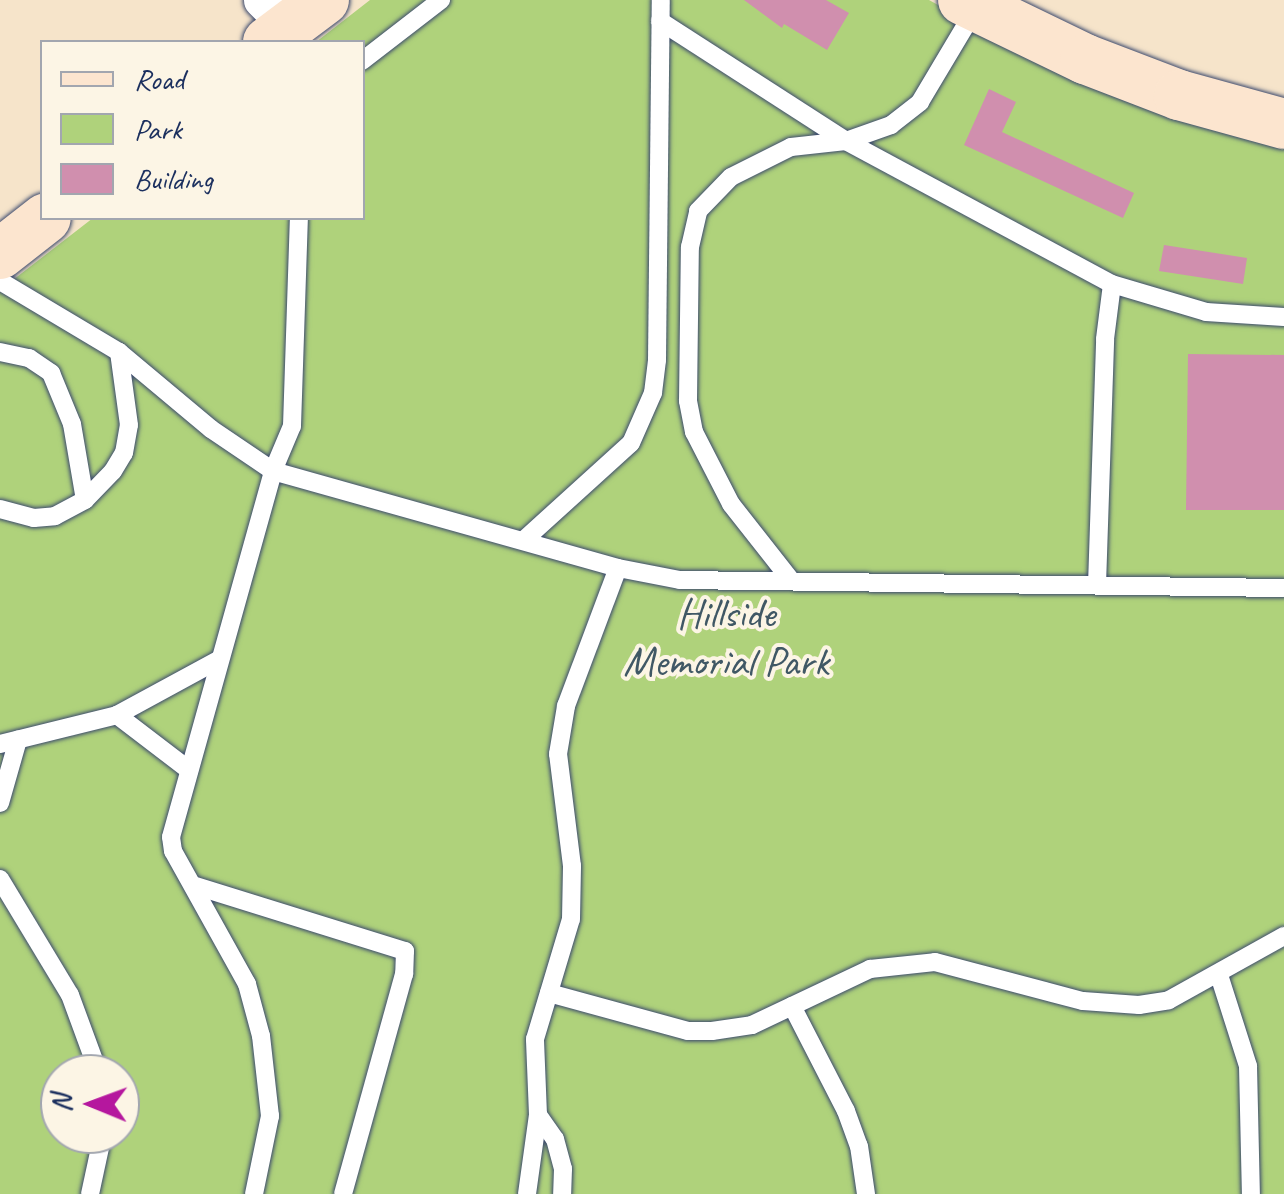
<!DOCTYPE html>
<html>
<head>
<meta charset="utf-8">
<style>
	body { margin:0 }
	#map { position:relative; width:1284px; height:1194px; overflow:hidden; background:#f6e4ca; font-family:Caveat,sans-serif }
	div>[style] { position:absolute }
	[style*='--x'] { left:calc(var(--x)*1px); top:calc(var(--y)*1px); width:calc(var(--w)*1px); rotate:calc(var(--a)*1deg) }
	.green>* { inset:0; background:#afd27b }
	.building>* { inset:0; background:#d08fae }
	.roads { filter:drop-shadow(0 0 2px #3c4a6e) drop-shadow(0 0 2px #3c4a6e) }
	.lane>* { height:18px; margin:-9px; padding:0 9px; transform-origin:9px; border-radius:9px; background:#fff }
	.street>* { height:35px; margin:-17.5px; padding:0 17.5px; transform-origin:17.5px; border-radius:17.5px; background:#fff }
	.secondary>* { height:50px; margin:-25px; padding:0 25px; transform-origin:25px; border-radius:25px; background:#fce5cf }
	span { translate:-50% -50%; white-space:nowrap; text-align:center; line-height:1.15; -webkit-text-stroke:8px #fcf5e5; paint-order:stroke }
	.park-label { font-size:42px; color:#405865 }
	.legend { position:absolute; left:40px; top:40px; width:325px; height:180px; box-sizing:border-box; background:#fcf5e5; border:2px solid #a2a6af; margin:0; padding:12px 18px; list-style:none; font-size:30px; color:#1b2f5e }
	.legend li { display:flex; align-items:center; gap:20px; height:50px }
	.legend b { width:50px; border:2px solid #a2a6af }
	.north { position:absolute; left:40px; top:1054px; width:100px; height:100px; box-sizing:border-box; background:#fcf5e5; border:2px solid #a2a6af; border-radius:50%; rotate:271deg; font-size:28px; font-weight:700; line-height:40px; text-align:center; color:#1b2f5e }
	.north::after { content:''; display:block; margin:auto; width:35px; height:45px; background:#b5179e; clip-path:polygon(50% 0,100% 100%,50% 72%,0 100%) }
</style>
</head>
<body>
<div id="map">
	<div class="green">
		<i style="clip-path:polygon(evenodd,370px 0,929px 0,1063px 74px,1284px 142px,1284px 1194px,0 1194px,0 290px,93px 218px,362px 218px,362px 42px,316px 42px,370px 0,60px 1074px,120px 1074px,120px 1134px,60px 1134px,60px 1074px)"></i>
	</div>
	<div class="building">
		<i style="clip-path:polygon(744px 0,826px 0,849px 13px,827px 50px,784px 24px,782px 28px)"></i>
		<i style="clip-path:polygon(989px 89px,1016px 102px,1002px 132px,1134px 193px,1123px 218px,964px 145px)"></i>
		<i style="clip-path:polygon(1164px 245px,1247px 258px,1243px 284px,1159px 271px)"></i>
		<i style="clip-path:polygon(1188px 354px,1284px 355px,1284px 510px,1186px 510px)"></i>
	</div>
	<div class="roads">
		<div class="lane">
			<i style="--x:660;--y:21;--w:221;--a:32.8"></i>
			<i style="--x:846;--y:141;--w:302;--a:28.3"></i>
			<i style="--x:1112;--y:284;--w:98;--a:16.6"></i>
			<i style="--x:1206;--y:312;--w:78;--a:3.7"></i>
			<i style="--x:362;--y:61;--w:100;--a:-37.7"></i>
			<i style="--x:0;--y:281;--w:139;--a:30.8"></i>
			<i style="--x:119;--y:352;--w:120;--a:39.9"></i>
			<i style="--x:211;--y:429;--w:75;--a:34.1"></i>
			<i style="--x:273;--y:471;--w:358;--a:15.7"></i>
			<i style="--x:618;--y:568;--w:63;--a:11"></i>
			<i style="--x:680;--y:580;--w:604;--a:0.76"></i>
			<i style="--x:0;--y:352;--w:30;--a:12"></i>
			<i style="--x:29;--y:358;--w:27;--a:34"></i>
			<i style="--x:51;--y:373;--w:55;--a:67.6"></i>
			<i style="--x:72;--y:424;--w:77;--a:80.3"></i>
			<i style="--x:0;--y:509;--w:35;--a:15"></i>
			<i style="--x:34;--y:518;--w:21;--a:-5"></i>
			<i style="--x:55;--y:516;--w:34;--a:-28"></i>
			<i style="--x:85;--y:500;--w:40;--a:-46"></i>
			<i style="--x:113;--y:471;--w:21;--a:-59"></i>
			<i style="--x:124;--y:453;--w:28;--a:-80"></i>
			<i style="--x:129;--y:425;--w:74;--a:-97.8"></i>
			<i style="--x:524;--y:540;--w:144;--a:-42.2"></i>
			<i style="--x:631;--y:443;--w:55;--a:-66.3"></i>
			<i style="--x:653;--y:393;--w:33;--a:-83"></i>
			<i style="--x:657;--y:360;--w:360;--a:-89.4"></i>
			<i style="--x:790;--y:579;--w:95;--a:-128.2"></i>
			<i style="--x:731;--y:504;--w:81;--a:-117.2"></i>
			<i style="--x:694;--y:432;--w:32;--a:-101"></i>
			<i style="--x:688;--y:401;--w:154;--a:-89.3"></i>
			<i style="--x:690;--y:247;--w:37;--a:-77"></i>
			<i style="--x:698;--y:211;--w:47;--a:-45.9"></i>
			<i style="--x:731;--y:177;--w:67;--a:-26.6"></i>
			<i style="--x:791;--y:147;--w:55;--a:-6.2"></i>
			<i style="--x:846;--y:141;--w:48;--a:-19.6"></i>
			<i style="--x:891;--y:125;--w:37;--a:-38"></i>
			<i style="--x:920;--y:102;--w:109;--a:-59.2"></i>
			<i style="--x:1097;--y:585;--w:246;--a:-88.1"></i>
			<i style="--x:1105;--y:339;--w:55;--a:-82.7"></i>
			<i style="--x:117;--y:715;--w:91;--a:37.4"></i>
			<i style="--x:0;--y:744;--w:121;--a:-13.9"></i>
			<i style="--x:117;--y:715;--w:117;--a:-28.5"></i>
			<i style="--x:0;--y:803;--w:66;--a:-74.1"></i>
			<i style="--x:0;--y:879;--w:135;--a:58.9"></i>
			<i style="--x:70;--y:995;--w:84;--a:69.8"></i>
			<i style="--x:196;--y:886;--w:219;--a:17.3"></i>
			<i style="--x:405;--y:951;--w:23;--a:92"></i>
			<i style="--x:404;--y:974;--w:228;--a:105.5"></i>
			<i style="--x:1219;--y:975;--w:96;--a:72.3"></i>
			<i style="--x:1248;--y:1066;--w:128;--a:88.7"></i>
			<i style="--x:549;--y:993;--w:144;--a:15.3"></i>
			<i style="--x:688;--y:1031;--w:24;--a:0"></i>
			<i style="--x:712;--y:1031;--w:40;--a:-8.5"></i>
			<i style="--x:752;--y:1025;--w:131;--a:-25.4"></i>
			<i style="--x:870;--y:969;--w:65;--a:-6.1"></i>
			<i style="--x:935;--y:962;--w:153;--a:14.8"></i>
			<i style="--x:1083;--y:1001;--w:56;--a:4.1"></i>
			<i style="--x:1139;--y:1005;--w:30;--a:-9"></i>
			<i style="--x:1169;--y:1000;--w:132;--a:-29.1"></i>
			<i style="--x:792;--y:1006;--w:118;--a:62.8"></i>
			<i style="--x:846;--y:1111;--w:37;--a:70"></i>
			<i style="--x:859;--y:1146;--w:49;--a:81.7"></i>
			<i style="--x:538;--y:1115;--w:29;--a:55"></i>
			<i style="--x:555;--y:1139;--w:31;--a:75"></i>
			<i style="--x:563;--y:1169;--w:25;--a:92"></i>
			<i style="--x:90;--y:1194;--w:61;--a:-77.8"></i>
			<i style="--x:254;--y:1194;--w:80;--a:-78.4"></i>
			<i style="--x:270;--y:1116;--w:81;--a:-96.4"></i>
			<i style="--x:261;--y:1036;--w:54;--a:-105.1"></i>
			<i style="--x:247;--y:984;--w:152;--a:-119.1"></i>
			<i style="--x:173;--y:851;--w:14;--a:-98"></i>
			<i style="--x:171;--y:837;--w:380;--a:-74.4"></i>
			<i style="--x:273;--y:471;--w:49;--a:-67.1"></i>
			<i style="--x:292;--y:426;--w:208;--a:-88.1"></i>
			<i style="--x:527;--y:1194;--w:80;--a:-82.1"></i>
			<i style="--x:538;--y:1115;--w:76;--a:-92.3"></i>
			<i style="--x:535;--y:1039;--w:125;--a:-73.3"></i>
			<i style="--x:571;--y:919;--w:53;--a:-88.9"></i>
			<i style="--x:572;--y:866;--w:113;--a:-97.1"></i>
			<i style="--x:558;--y:754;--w:49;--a:-80.5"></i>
			<i style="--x:566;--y:706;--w:147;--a:-69.4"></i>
		</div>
		<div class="street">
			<i style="--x:261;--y:0;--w:38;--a:45"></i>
		</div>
		<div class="secondary">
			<i style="--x:963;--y:0;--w:136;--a:25.8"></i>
			<i style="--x:1085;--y:59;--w:101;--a:21"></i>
			<i style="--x:1179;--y:95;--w:109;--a:15.4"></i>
			<i style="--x:268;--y:42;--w:70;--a:-36.9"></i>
			<i style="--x:0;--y:254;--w:58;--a:-38"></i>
		</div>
	</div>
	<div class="park-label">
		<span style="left:726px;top:638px">Hillside<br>Memorial Park</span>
	</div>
	<ul class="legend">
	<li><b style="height:12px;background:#fce5cf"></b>Road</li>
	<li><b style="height:28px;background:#afd27b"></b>Park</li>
	<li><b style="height:28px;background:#d08fae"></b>Building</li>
	</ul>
	<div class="north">N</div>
</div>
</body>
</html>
